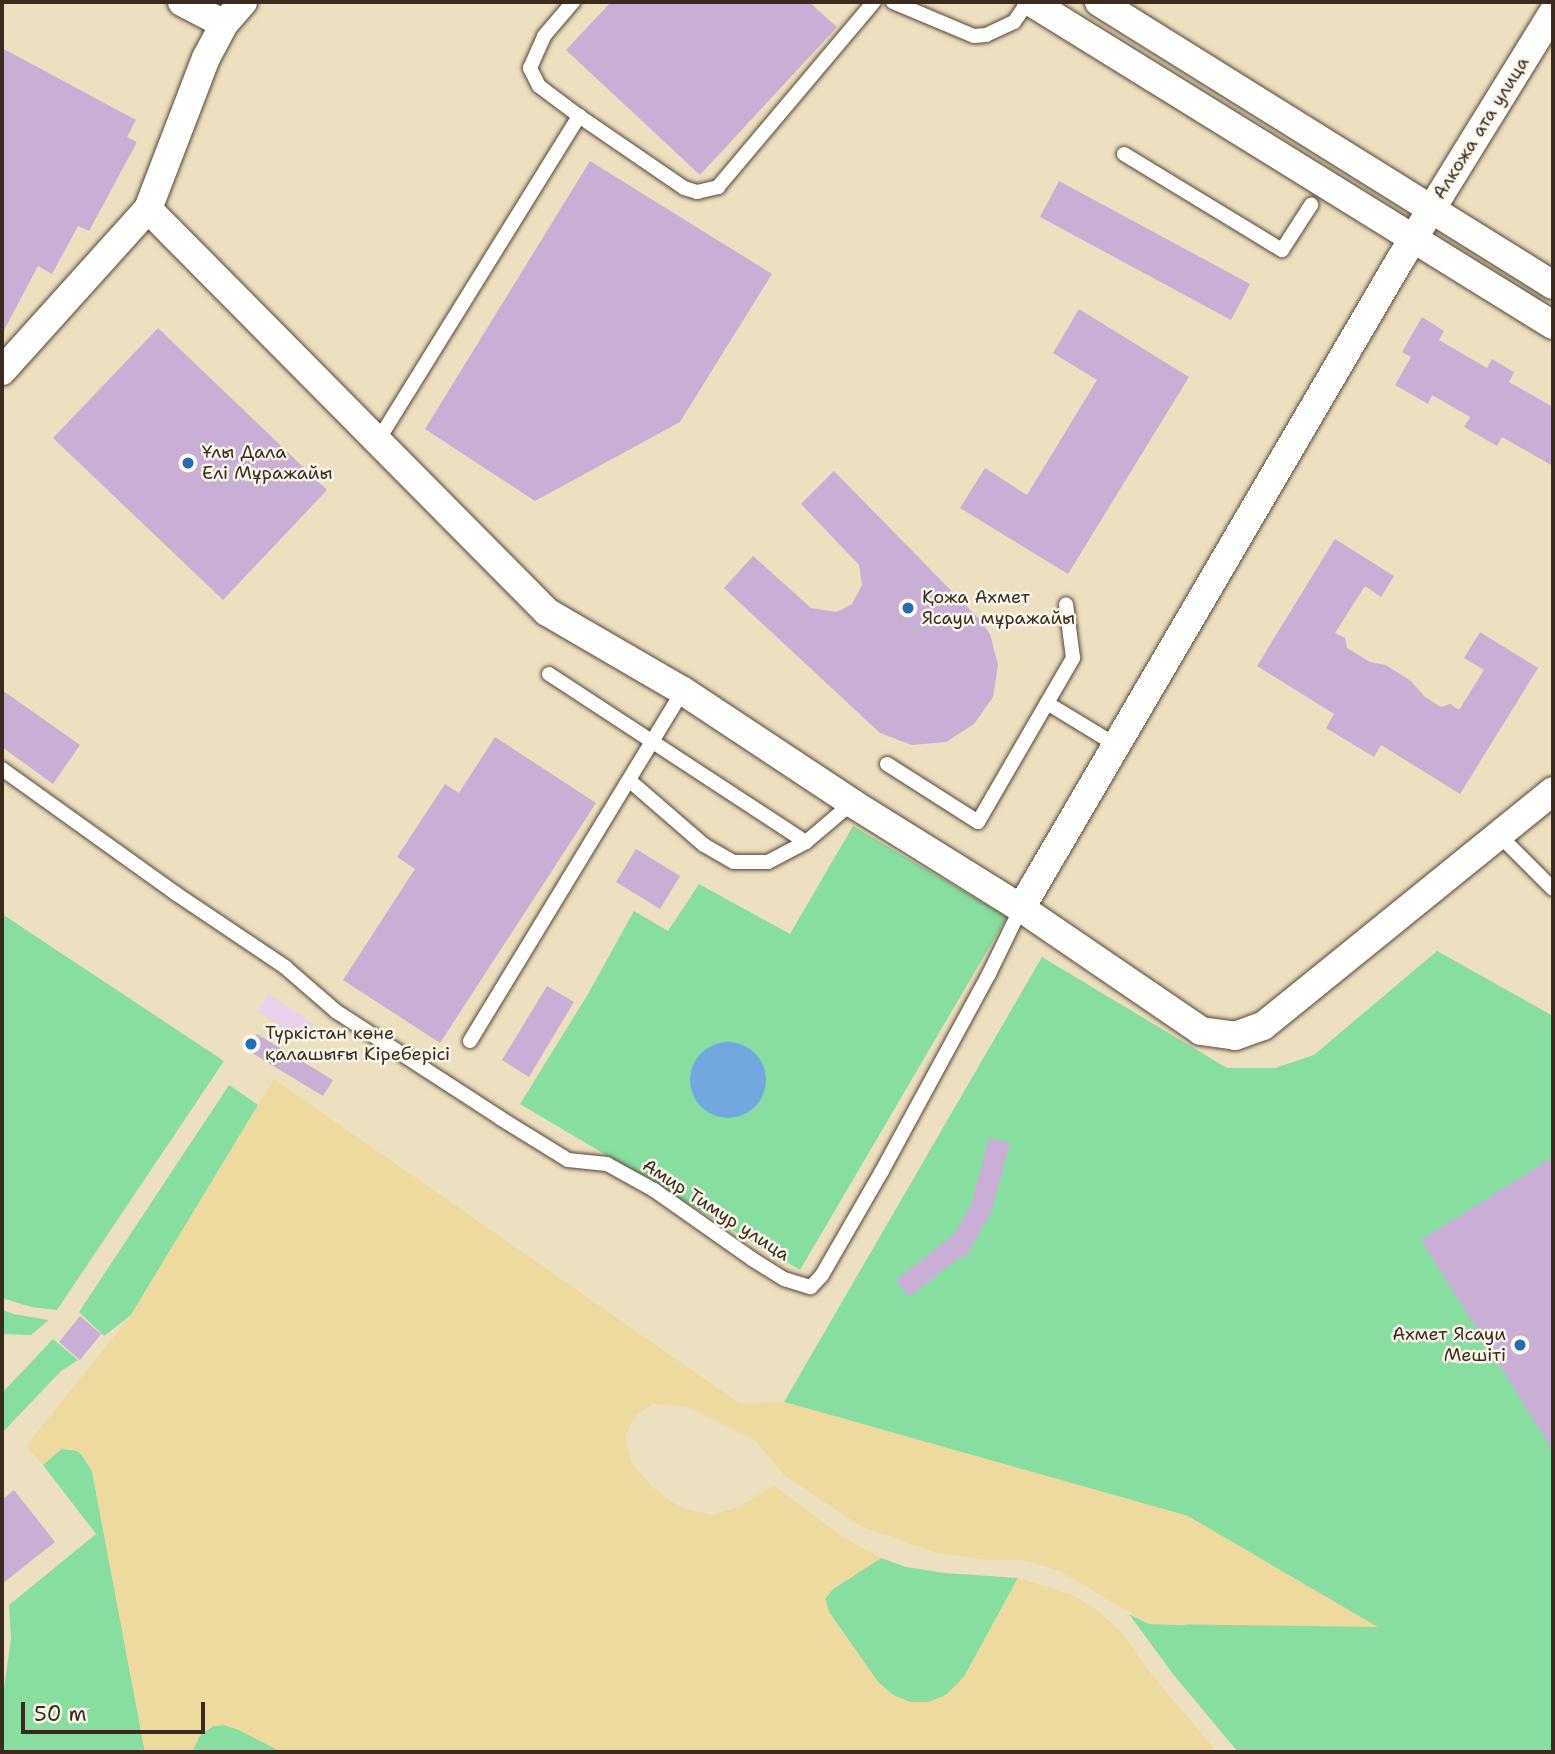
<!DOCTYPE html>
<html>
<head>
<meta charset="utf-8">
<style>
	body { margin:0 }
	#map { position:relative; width:1555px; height:1754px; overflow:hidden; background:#ede0c0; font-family:"Shantell Sans",sans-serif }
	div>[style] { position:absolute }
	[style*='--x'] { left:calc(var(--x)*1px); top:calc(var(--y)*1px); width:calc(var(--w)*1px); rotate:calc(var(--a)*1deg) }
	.built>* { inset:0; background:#ead1ec }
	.green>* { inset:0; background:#88dda0 }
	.sand>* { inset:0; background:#eeda9e }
	.water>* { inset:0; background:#73a7e0 }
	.round { border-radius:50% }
	.building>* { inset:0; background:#c9afd6 }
	.roads { filter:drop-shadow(0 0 2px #564536) drop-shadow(0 0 2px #564536) }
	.service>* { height:14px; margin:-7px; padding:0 7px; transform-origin:7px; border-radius:7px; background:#fff }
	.minor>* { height:28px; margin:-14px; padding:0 14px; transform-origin:14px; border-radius:14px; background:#fff }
	.dots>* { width:19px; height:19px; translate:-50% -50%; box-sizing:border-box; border:4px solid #fbf7ec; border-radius:50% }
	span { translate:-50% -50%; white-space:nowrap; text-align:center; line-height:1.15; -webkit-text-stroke:5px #fbf7ec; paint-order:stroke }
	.street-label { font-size:18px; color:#3b2a1e }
	.poi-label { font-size:18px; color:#3b2a1e }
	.left { translate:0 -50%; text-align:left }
	.right { translate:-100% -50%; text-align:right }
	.frame { position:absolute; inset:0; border:4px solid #3b2a1e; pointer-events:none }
	.scale { position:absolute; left:21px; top:1702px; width:184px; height:32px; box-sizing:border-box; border:4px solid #3b2a1e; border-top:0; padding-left:9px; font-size:21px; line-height:24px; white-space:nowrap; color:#3b2a1e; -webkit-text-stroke:5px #fbf7ec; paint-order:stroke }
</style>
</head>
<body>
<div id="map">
	<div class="built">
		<i style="clip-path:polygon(268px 994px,314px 1024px,303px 1041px,257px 1011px)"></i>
	</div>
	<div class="green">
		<i style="clip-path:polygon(853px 826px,1007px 917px,800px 1270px,520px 1104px,588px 994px,634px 911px,668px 931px,699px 884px,790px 934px)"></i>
		<i style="clip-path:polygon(2px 914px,224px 1061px,57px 1310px,31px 1307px,2px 1298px)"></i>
		<i style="clip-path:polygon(1437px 951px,1553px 1016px,1553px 1752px,1238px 1752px,1173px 1674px,1129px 1614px,1149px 1624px,1186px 1625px,1188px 1516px,784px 1402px,1042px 957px,1227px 1068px,1275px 1068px,1314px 1055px)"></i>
		<i style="clip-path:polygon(229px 1085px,258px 1105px,131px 1315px,104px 1336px,79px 1312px)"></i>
		<i style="clip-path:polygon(2px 1310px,14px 1314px,49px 1320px,31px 1335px,2px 1334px)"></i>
		<i style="clip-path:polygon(53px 1339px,78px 1360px,61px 1371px,2px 1433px,2px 1393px)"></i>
		<i style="clip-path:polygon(61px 1449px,79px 1451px,92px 1471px,145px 1752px,2px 1752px,2px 1702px,11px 1639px,9px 1605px,96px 1534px,43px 1465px)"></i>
		<i style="clip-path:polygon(881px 1558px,906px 1567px,945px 1573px,1018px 1578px,964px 1677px,946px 1695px,929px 1702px,910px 1702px,893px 1695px,878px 1682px,829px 1612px,825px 1599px,833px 1589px)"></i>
		<i style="clip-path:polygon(223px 1725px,237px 1729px,282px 1752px,192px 1752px,200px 1735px,213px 1726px)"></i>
	</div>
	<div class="sand">
		<i style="clip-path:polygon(274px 1079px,739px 1403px,784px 1402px,1188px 1516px,1378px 1627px,1149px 1624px,1060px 1571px,1023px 1560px,988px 1560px,937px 1553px,860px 1526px,784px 1475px,755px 1440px,689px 1407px,653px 1404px,637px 1414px,625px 1436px,631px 1462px,652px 1487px,681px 1508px,714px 1515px,743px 1505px,774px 1485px,843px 1537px,881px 1558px,833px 1589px,825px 1599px,829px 1612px,878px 1682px,893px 1695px,910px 1702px,929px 1702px,946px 1695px,964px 1677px,1018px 1578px,1070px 1594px,1093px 1607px,1121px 1631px,1148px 1670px,1217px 1752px,282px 1752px,237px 1729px,223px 1725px,213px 1726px,200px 1735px,192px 1752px,145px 1752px,92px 1471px,84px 1456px,73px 1449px,61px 1449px,43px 1465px,26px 1446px,131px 1315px)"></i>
	</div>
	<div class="water">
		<i class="round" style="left:690px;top:1042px;width:76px;height:76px"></i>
	</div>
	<div class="building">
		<i style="clip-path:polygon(611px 2px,809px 2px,837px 27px,700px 175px,566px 50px)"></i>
		<i style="clip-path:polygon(2px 48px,136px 120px,127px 137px,137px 142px,89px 231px,78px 226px,52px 274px,38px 266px,2px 334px)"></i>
		<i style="clip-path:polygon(590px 161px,772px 274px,680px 422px,535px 501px,425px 429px)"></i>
		<i style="clip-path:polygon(1059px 181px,1250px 284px,1231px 320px,1040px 217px)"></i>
		<i style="clip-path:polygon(1079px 309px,1189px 377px,1068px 574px,960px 508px,985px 468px,1027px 495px,1097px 380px,1053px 353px)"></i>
		<i style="clip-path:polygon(1422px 317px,1444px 331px,1439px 340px,1487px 368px,1492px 359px,1514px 372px,1509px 382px,1553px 407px,1553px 466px,1502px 437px,1497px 446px,1464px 427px,1470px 417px,1432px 395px,1428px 404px,1395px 385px,1411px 357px,1402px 352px)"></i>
		<i style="clip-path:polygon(158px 328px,327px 490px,223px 600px,53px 438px)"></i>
		<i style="clip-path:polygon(834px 471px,980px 620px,990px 634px,998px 665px,993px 697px,974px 724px,946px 742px,912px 745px,880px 733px,724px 588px,753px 556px,811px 608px,837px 612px,852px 604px,862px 585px,859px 565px,801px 504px)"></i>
		<i style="clip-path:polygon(1335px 539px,1394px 576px,1381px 597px,1365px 586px,1335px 633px,1345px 638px,1347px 648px,1370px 662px,1386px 665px,1411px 681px,1425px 697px,1441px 707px,1450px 704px,1459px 710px,1484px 670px,1464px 658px,1480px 632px,1538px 668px,1460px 794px,1381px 745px,1374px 757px,1326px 728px,1334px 714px,1257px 666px)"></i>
		<i style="clip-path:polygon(2px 690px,80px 745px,53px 784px,2px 747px)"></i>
		<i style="clip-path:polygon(495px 737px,596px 803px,440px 1043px,343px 980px,415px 869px,397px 857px,445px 784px,459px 793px)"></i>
		<i style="clip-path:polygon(636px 849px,680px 876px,660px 909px,616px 882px)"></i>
		<i style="clip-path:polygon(547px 986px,574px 1002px,529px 1077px,502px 1060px)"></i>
		<i style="clip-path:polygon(257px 1034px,333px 1080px,323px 1096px,247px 1050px)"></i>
		<i style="clip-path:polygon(989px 1138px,1010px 1143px,991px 1213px,965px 1258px,961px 1256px,909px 1297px,896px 1280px,955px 1233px,971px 1205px)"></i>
		<i style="clip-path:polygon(1553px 1157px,1553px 1451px,1421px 1240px)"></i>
		<i style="clip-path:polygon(80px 1316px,101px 1334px,80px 1360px,59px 1342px)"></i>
		<i style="clip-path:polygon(14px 1490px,55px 1542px,2px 1584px,2px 1500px)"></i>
	</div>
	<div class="roads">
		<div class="service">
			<i style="--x:893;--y:2;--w:88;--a:22.8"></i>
			<i style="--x:974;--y:36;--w:12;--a:-5"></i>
			<i style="--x:986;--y:35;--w:31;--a:-25"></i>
			<i style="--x:1014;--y:22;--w:24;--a:-55"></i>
			<i style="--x:579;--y:116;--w:127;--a:34.4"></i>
			<i style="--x:684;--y:188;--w:14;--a:17"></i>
			<i style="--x:697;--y:192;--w:22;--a:-13"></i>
			<i style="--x:718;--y:187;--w:242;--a:-49.9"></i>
			<i style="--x:1124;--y:154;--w:185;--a:31.3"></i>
			<i style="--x:1282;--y:250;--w:54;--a:-57.2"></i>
			<i style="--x:377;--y:442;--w:384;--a:-58.2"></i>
			<i style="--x:579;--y:116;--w:50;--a:-143.1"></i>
			<i style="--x:539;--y:86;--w:20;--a:-117"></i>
			<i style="--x:530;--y:68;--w:35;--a:-66"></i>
			<i style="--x:544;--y:36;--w:45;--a:-49.5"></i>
			<i style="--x:549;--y:674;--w:307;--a:33.2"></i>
			<i style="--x:806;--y:842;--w:60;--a:-40.3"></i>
			<i style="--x:1047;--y:703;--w:81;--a:31.3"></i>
			<i style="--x:887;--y:764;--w:108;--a:32.5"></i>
			<i style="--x:978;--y:822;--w:190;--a:-59.9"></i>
			<i style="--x:1073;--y:658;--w:54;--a:-97.4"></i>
			<i style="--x:2;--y:769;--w:213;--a:35.6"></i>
			<i style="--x:175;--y:893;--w:133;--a:33.9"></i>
			<i style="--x:285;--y:967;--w:69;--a:40.9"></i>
			<i style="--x:337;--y:1012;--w:194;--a:33"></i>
			<i style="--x:500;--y:1118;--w:80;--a:31.7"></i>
			<i style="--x:568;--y:1160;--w:39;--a:6"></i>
			<i style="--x:607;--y:1164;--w:54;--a:29"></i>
			<i style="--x:654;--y:1190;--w:120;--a:35.1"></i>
			<i style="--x:752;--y:1259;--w:38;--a:32"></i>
			<i style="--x:784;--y:1279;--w:28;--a:17"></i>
			<i style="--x:811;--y:1287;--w:16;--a:-47"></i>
			<i style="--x:822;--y:1275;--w:120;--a:-60"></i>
			<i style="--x:882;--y:1171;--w:224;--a:-61.5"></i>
			<i style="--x:989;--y:974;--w:73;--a:-64.1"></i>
			<i style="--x:630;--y:781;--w:98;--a:40.9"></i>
			<i style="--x:704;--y:845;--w:34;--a:30"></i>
			<i style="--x:734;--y:862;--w:34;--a:0"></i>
			<i style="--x:768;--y:862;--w:43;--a:-27.8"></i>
			<i style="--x:1499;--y:835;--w:76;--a:45"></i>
			<i style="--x:470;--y:1041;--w:410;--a:-58.7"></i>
		</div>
		<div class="minor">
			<i style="--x:182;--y:2;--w:47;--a:27.6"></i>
			<i style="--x:1031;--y:2;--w:614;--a:31.75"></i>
			<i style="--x:1099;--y:2;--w:535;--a:31.94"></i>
			<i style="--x:148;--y:209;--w:567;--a:45.29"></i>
			<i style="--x:547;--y:612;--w:157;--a:30.2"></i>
			<i style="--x:683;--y:691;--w:203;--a:33.5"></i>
			<i style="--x:852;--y:803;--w:199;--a:31.9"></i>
			<i style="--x:1021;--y:908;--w:751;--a:-59.68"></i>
			<i style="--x:1400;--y:260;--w:291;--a:-58.3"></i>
			<i style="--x:2;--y:371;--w:218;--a:-48"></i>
			<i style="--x:148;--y:209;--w:162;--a:-69"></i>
			<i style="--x:206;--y:58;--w:38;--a:-62"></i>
			<i style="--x:224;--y:24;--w:29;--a:-49"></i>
			<i style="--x:1021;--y:908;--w:218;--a:34.3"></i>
			<i style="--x:1201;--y:1031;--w:34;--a:8"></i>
			<i style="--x:1235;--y:1036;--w:30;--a:-20"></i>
			<i style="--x:1263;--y:1026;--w:373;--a:-39"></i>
		</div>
	</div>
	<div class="dots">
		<i style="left:188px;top:463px;background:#1f6fb2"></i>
		<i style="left:908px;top:608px;background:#1f6fb2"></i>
		<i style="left:251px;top:1044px;background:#1f6fb2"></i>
		<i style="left:1520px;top:1345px;background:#1f6fb2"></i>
	</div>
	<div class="street-label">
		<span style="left:1481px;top:128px;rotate:-58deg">Алкожа ата улица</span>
		<span style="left:716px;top:1210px;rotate:33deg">Амир Тимур улица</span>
	</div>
	<div class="poi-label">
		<span class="left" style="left:202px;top:463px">Ұлы Дала<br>Елі Мұражайы</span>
		<span class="left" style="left:922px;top:608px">Қожа Ахмет<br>Ясауи мұражайы</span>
		<span class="left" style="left:265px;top:1044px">Түркістан көне<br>қалашығы Кіреберісі</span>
		<span class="right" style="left:1506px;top:1345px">Ахмет Ясауи<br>Мешіті</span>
	</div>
	<div class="frame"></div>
	<div class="scale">50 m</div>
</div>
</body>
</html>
